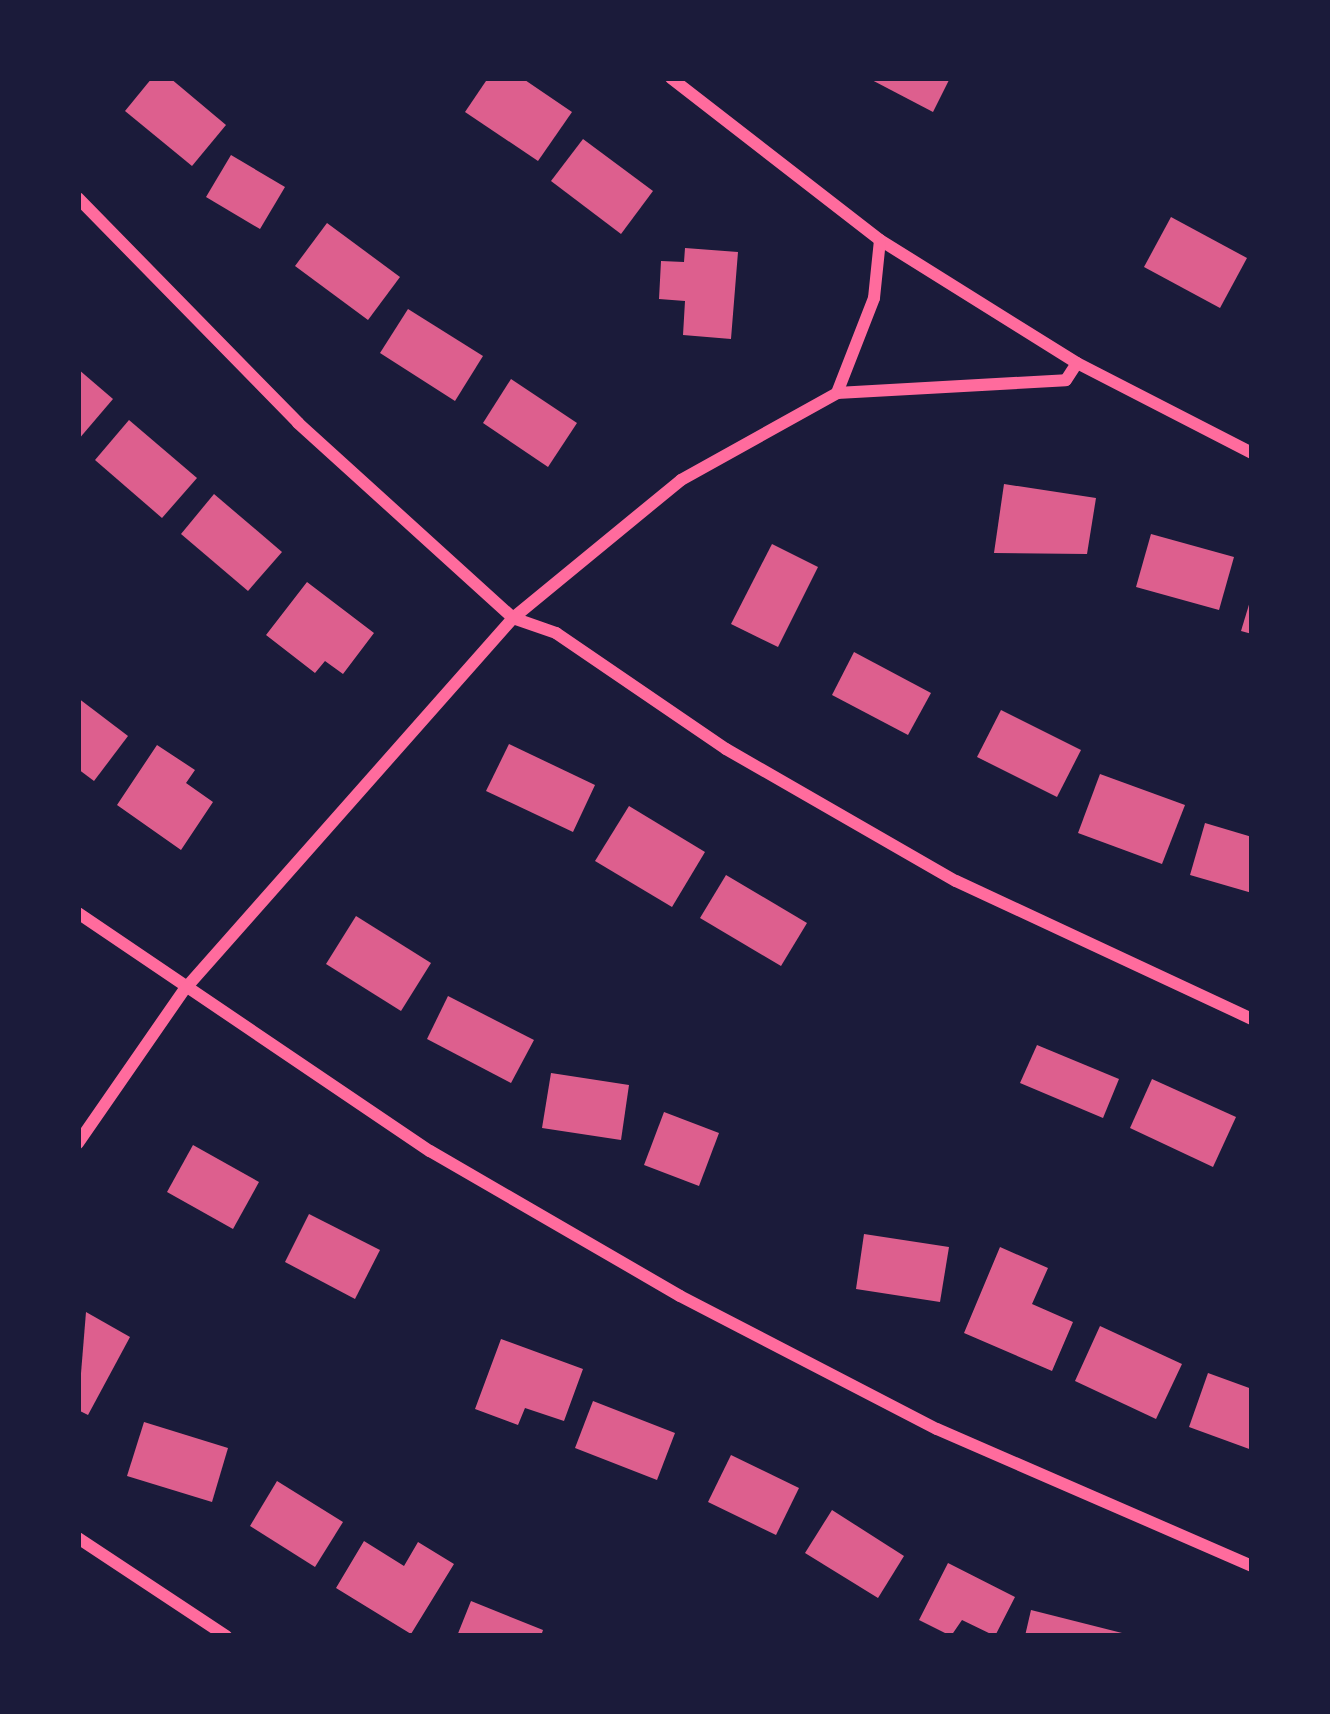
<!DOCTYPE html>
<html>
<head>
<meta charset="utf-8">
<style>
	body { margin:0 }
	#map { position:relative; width:1330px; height:1714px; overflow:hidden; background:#1b1b3a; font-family:Figtree,sans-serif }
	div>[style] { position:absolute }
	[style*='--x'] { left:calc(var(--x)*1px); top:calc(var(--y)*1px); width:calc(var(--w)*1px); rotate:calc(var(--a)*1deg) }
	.building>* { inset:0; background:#dd5f8e }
	.minor>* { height:12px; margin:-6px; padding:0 6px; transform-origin:6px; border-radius:6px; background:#ff6b9d }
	span { translate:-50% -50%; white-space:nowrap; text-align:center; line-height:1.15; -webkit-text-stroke:9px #1b1b3a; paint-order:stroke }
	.frame { position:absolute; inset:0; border:81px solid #1b1b3a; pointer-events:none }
</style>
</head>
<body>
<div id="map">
	<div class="building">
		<i style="clip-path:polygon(152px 78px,170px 78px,226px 125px,192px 166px,125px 111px)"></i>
		<i style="clip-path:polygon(488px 78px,522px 78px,572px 112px,538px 161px,465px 112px)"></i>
		<i style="clip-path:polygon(868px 78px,950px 78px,933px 112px)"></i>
		<i style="clip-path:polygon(583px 139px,653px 191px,621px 234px,551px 181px)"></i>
		<i style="clip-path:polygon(231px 155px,285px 187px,260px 229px,206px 197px)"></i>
		<i style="clip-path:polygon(1171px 217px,1247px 258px,1220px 308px,1144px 267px)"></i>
		<i style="clip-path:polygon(327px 223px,400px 277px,368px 320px,295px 266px)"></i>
		<i style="clip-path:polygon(685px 248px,738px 252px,731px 339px,683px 335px,685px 301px,659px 299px,661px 261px,684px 262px)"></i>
		<i style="clip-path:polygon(408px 309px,483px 356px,455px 401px,380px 353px)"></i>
		<i style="clip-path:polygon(78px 369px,113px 399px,78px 440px)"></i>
		<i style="clip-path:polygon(511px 379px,577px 423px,548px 467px,483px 423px)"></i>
		<i style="clip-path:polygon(129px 420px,197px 478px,162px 518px,95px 460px)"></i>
		<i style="clip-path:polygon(1004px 484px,1096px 498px,1087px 554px,994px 553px)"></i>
		<i style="clip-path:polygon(214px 494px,282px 552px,248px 591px,181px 534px)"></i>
		<i style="clip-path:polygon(1151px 534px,1234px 557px,1219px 610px,1136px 587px)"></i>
		<i style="clip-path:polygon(772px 544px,818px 567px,778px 647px,731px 624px)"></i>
		<i style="clip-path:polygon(307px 582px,374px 633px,343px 674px,325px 661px,315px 673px,266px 635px)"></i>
		<i style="clip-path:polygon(1251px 598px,1252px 598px,1252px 634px,1241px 631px)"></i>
		<i style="clip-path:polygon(854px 652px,931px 693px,908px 735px,832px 695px)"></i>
		<i style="clip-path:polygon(78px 698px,128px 736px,94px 781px,78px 769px)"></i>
		<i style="clip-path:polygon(1001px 710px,1081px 750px,1057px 797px,977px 757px)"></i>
		<i style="clip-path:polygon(509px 744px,595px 785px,573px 832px,486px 791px)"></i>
		<i style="clip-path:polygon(157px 745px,195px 770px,186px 783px,213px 802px,181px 850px,117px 805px)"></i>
		<i style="clip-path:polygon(1100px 774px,1185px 805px,1162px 864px,1078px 833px)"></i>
		<i style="clip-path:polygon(629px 806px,705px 852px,672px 907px,595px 861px)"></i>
		<i style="clip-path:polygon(1205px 823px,1252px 837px,1252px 893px,1190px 875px)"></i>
		<i style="clip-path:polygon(726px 875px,807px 923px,781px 966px,700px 918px)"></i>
		<i style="clip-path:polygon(356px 916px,431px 963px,401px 1011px,326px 964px)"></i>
		<i style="clip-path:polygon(448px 996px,534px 1040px,511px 1083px,427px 1039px)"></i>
		<i style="clip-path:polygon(1037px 1045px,1119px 1079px,1103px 1118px,1020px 1083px)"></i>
		<i style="clip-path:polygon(551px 1073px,629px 1085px,621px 1140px,542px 1128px)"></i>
		<i style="clip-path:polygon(1152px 1079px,1236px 1117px,1213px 1167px,1130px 1128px)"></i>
		<i style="clip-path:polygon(664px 1112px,719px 1133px,699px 1186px,644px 1165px)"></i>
		<i style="clip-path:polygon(193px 1145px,259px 1182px,233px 1229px,167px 1192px)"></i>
		<i style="clip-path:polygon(309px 1214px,380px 1250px,355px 1299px,285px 1262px)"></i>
		<i style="clip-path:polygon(864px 1234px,949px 1247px,940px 1302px,856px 1289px)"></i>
		<i style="clip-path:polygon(1000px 1247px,1048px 1268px,1032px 1304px,1073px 1322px,1052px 1371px,964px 1333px)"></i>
		<i style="clip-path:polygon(86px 1312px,130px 1337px,88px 1415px,78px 1410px)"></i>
		<i style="clip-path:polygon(1100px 1326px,1182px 1364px,1156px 1419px,1075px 1381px)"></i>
		<i style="clip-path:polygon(501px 1339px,583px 1369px,564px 1421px,525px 1408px,518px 1425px,475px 1409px)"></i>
		<i style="clip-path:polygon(1208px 1373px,1252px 1389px,1252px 1450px,1189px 1427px)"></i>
		<i style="clip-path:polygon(593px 1401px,675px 1433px,657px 1480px,575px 1448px)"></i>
		<i style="clip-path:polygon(144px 1422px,228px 1448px,212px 1502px,127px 1476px)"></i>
		<i style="clip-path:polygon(731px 1455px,799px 1488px,776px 1535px,708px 1502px)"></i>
		<i style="clip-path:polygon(277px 1481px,343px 1522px,315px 1567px,250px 1526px)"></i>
		<i style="clip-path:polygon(832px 1510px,904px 1556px,878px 1598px,805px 1553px)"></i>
		<i style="clip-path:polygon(364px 1541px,404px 1566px,418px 1542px,454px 1564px,411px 1634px,336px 1588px)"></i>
		<i style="clip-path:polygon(948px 1563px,1015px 1597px,995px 1636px,962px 1620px,951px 1636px,919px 1620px)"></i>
		<i style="clip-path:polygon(471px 1601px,543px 1630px,541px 1636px,457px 1636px)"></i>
		<i style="clip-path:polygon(1031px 1610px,1126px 1634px,1126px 1636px,1025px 1636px)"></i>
	</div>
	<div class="minor">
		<i style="--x:671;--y:78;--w:264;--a:37.8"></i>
		<i style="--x:880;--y:240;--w:232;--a:32"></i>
		<i style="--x:1077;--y:363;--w:197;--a:27.2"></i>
		<i style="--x:78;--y:198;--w:315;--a:45.6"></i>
		<i style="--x:298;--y:423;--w:290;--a:42.2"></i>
		<i style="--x:513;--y:618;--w:46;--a:19.2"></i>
		<i style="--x:556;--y:633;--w:206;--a:34.3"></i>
		<i style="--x:726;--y:749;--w:265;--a:29.9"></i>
		<i style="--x:956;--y:881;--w:327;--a:25"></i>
		<i style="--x:837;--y:393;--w:102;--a:-68.7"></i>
		<i style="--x:874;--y:298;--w:58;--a:-84.1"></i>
		<i style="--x:78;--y:913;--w:425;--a:34.1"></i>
		<i style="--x:430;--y:1151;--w:289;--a:30.1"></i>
		<i style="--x:680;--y:1296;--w:289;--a:27.4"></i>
		<i style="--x:937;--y:1429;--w:344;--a:23.5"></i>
		<i style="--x:78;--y:1143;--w:186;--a:-55.3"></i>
		<i style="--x:184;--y:990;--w:497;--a:-48.5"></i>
		<i style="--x:513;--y:618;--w:217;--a:-39.4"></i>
		<i style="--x:681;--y:480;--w:179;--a:-29.1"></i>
		<i style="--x:837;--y:393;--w:229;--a:-3.2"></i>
		<i style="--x:1066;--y:380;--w:20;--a:-57"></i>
		<i style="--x:78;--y:1538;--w:178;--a:33.5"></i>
	</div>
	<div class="frame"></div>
</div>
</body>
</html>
